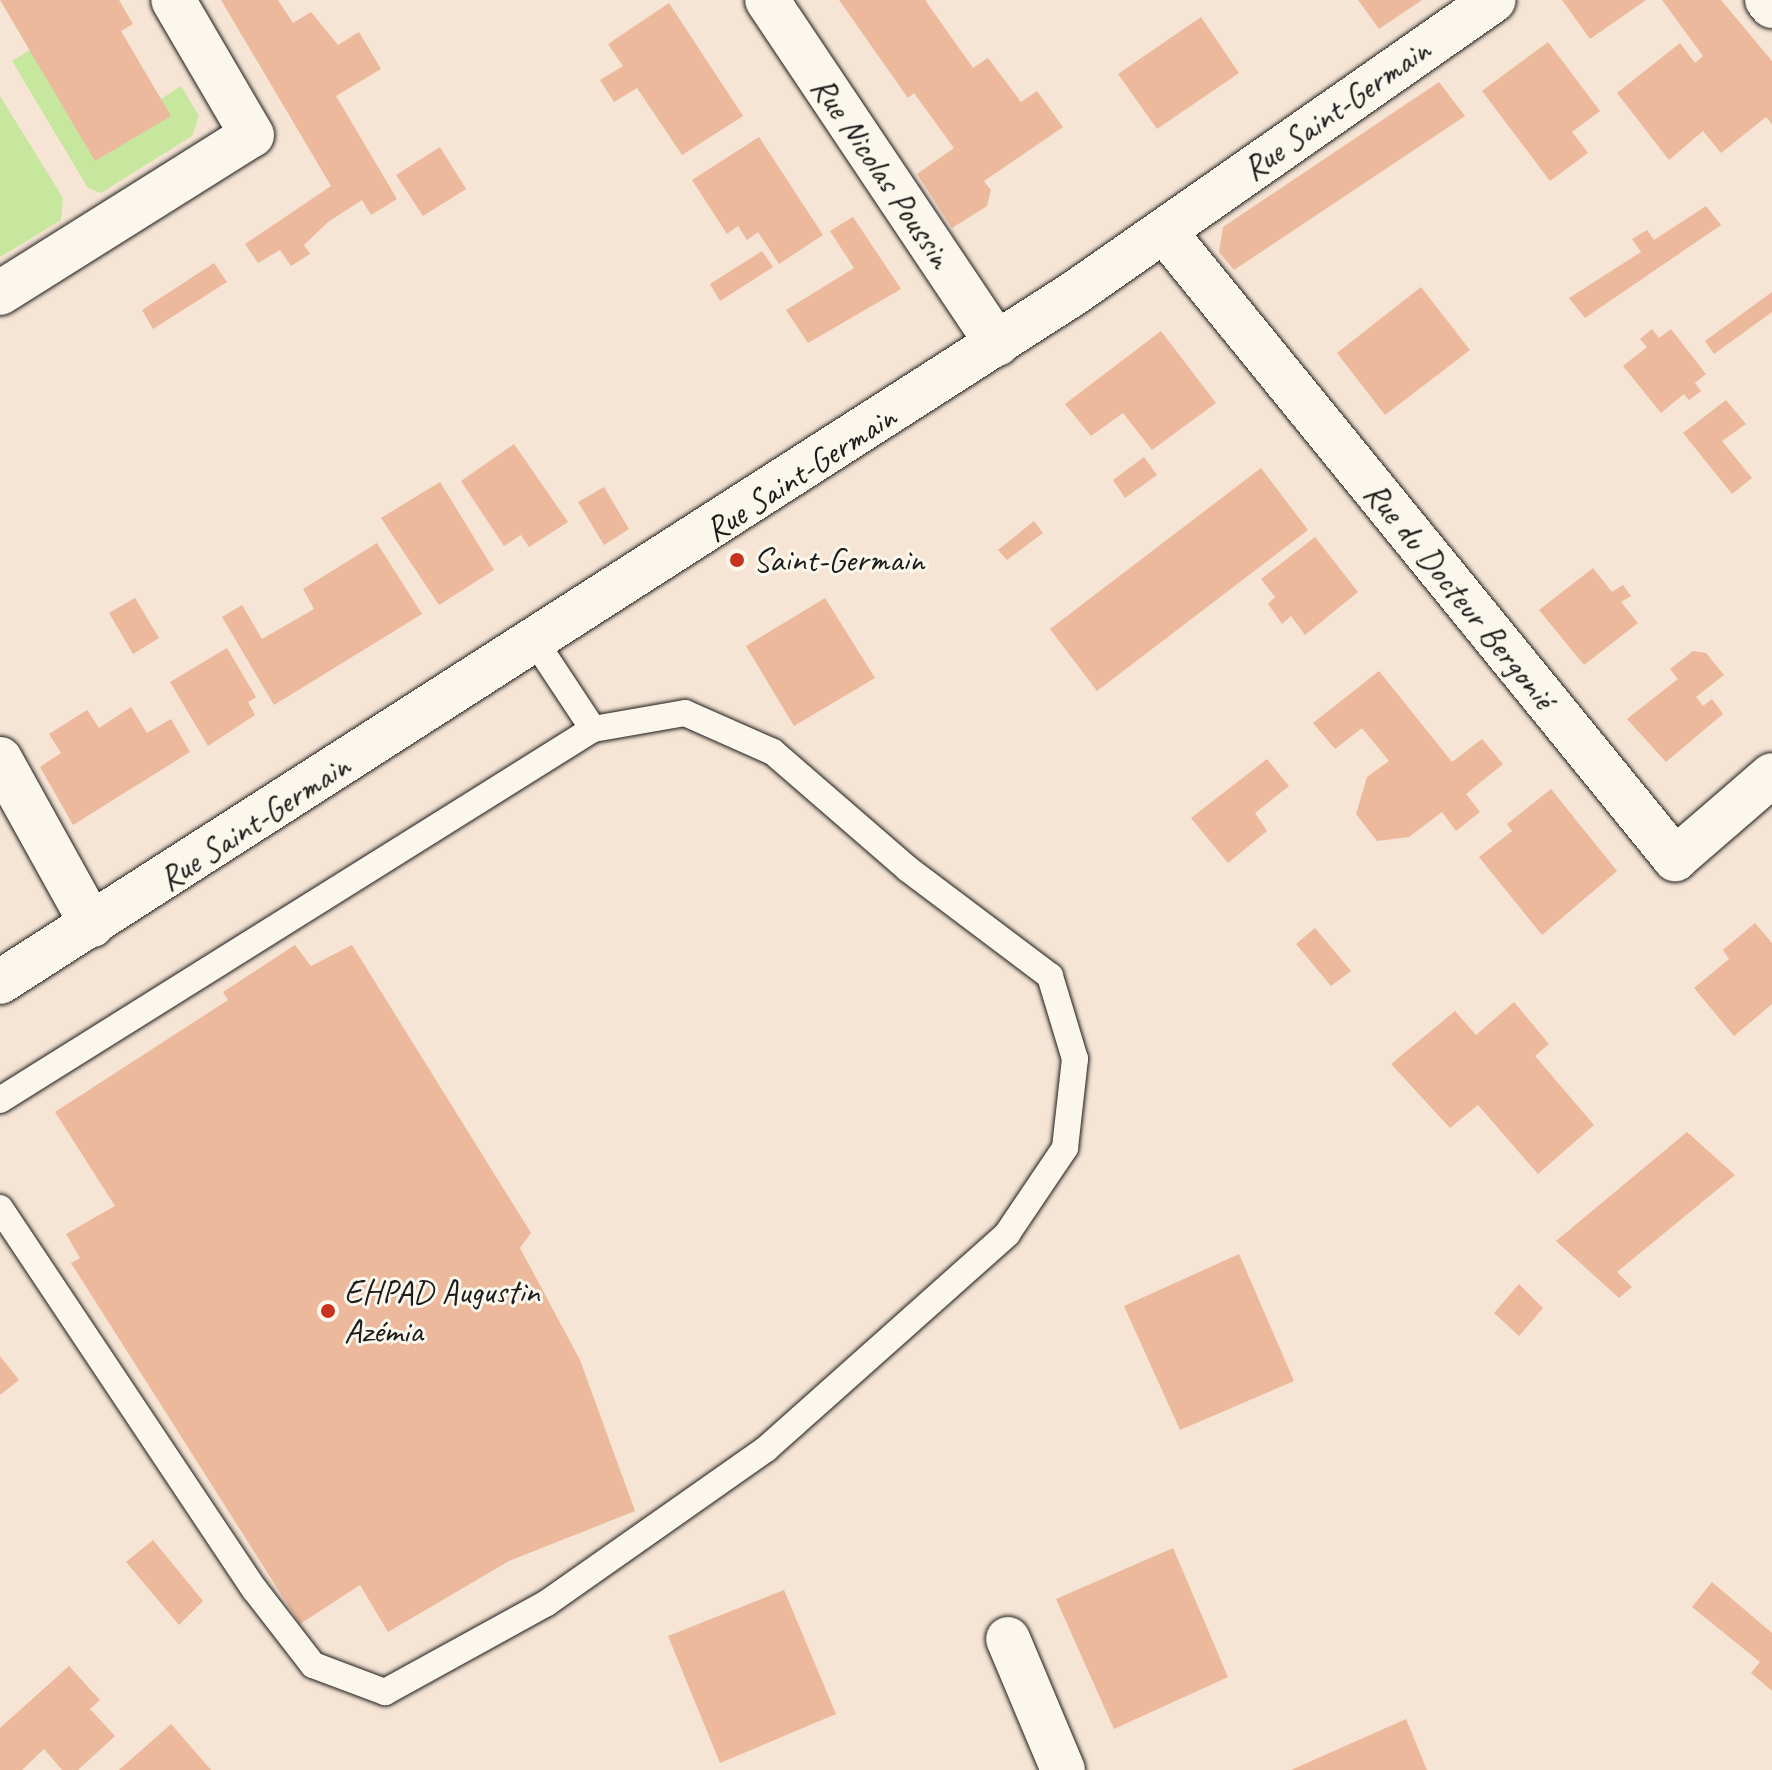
<!DOCTYPE html>
<html>
<head>
<meta charset="utf-8">
<style>
	body { margin:0 }
	#map { position:relative; width:1772px; height:1770px; overflow:hidden; background:#f6e4d4; font-family:Caveat,sans-serif }
	div>[style] { position:absolute }
	[style*='--x'] { left:calc(var(--x)*1px); top:calc(var(--y)*1px); width:calc(var(--w)*1px); rotate:calc(var(--a)*1deg) }
	.green>* { inset:0; background:#c7e69e }
	.building>* { inset:0; background:#ecb99d }
	.roads { filter:drop-shadow(0 0 2px #1c1c1c) drop-shadow(0 0 2px #1c1c1c) }
	.service>* { height:26px; margin:-13px; padding:0 13px; transform-origin:13px; border-radius:13px; background:#fbf7ec }
	.minor>* { height:44px; margin:-22px; padding:0 22px; transform-origin:22px; border-radius:22px; background:#fbf7ec }
	.tertiary>* { height:44px; margin:-22px; padding:0 22px; transform-origin:22px; border-radius:22px; background:#fbf7ec }
	.dots>* { width:22px; height:22px; translate:-50% -50%; box-sizing:border-box; border:4px solid #fbf7ec; border-radius:50% }
	span { translate:-50% -50%; white-space:nowrap; text-align:center; line-height:1.15; -webkit-text-stroke:6px #fbf7ec; paint-order:stroke }
	.street-label { font-size:34px; color:#1c1c1c }
	.poi-label { font-size:34px; color:#1c1c1c }
	.left { translate:0 -50%; text-align:left }
</style>
</head>
<body>
<div id="map">
	<div class="green">
		<i style="clip-path:polygon(30px 50px,161px 99px,181px 86px,199px 116px,192px 136px,101px 193px,88px 188px,12px 61px)"></i>
		<i style="clip-path:polygon(0 96px,63px 198px,61px 220px,0 257px)"></i>
	</div>
	<div class="building">
		<i style="clip-path:polygon(0 0,119px 0,133px 24px,121px 31px,171px 116px,95px 161px)"></i>
		<i style="clip-path:polygon(221px 0,278px 0,293px 23px,311px 12px,338px 45px,359px 32px,381px 69px,336px 96px,397px 199px,371px 215px,362px 200px,328px 222px,304px 245px,310px 254px,291px 266px,280px 250px,258px 263px,245px 244px,331px 186px)"></i>
		<i style="clip-path:polygon(839px 0,925px 0,973px 68px,988px 58px,1021px 102px,1037px 91px,1063px 127px,984px 181px,991px 190px,987px 206px,952px 228px,917px 174px,954px 148px,914px 93px,908px 98px)"></i>
		<i style="clip-path:polygon(1358px 0,1422px 0,1379px 29px)"></i>
		<i style="clip-path:polygon(1562px 0,1646px 0,1590px 39px)"></i>
		<i style="clip-path:polygon(1662px 0,1721px 0,1772px 61px,1772px 124px,1766px 117px,1721px 153px,1703px 131px,1669px 160px,1617px 93px,1680px 43px,1695px 63px,1703px 56px)"></i>
		<i style="clip-path:polygon(669px 3px,743px 116px,682px 155px,637px 88px,614px 102px,600px 80px,623px 66px,608px 44px)"></i>
		<i style="clip-path:polygon(1201px 17px,1239px 73px,1157px 129px,1118px 74px)"></i>
		<i style="clip-path:polygon(1548px 42px,1600px 111px,1572px 132px,1588px 153px,1550px 181px,1482px 91px)"></i>
		<i style="clip-path:polygon(1439px 82px,1465px 116px,1234px 270px,1219px 252px,1223px 227px)"></i>
		<i style="clip-path:polygon(759px 137px,823px 235px,779px 264px,758px 232px,747px 240px,738px 226px,727px 234px,692px 180px)"></i>
		<i style="clip-path:polygon(440px 147px,466px 189px,423px 216px,396px 175px)"></i>
		<i style="clip-path:polygon(1706px 206px,1721px 225px,1585px 318px,1569px 298px,1641px 252px,1632px 239px,1647px 230px,1654px 240px)"></i>
		<i style="clip-path:polygon(853px 217px,901px 289px,808px 343px,786px 310px,854px 268px,830px 231px)"></i>
		<i style="clip-path:polygon(762px 251px,773px 267px,720px 301px,710px 284px)"></i>
		<i style="clip-path:polygon(214px 263px,227px 282px,153px 329px,142px 310px)"></i>
		<i style="clip-path:polygon(1421px 287px,1470px 350px,1385px 415px,1337px 353px)"></i>
		<i style="clip-path:polygon(1772px 292px,1772px 312px,1714px 354px,1705px 341px)"></i>
		<i style="clip-path:polygon(1652px 329px,1659px 338px,1671px 329px,1706px 374px,1695px 383px,1701px 391px,1689px 400px,1684px 394px,1661px 413px,1623px 366px,1647px 347px,1640px 339px)"></i>
		<i style="clip-path:polygon(1161px 331px,1216px 403px,1152px 450px,1123px 413px,1091px 436px,1065px 404px)"></i>
		<i style="clip-path:polygon(1726px 400px,1746px 424px,1722px 441px,1752px 478px,1732px 494px,1683px 433px)"></i>
		<i style="clip-path:polygon(514px 444px,568px 522px,529px 547px,521px 535px,504px 546px,461px 481px)"></i>
		<i style="clip-path:polygon(1144px 457px,1157px 475px,1125px 498px,1113px 480px)"></i>
		<i style="clip-path:polygon(1261px 468px,1308px 530px,1097px 691px,1050px 629px)"></i>
		<i style="clip-path:polygon(440px 482px,494px 570px,439px 605px,381px 518px)"></i>
		<i style="clip-path:polygon(604px 487px,629px 529px,604px 545px,578px 502px)"></i>
		<i style="clip-path:polygon(1034px 521px,1043px 533px,1007px 560px,998px 550px)"></i>
		<i style="clip-path:polygon(1315px 537px,1358px 592px,1305px 635px,1291px 616px,1282px 624px,1268px 604px,1275px 597px,1261px 579px)"></i>
		<i style="clip-path:polygon(377px 543px,422px 614px,274px 705px,222px 617px,242px 605px,262px 639px,314px 609px,303px 589px)"></i>
		<i style="clip-path:polygon(1593px 568px,1612px 592px,1623px 585px,1631px 596px,1621px 602px,1638px 623px,1584px 665px,1539px 610px)"></i>
		<i style="clip-path:polygon(135px 598px,159px 638px,133px 654px,109px 613px)"></i>
		<i style="clip-path:polygon(825px 598px,875px 678px,794px 726px,746px 646px)"></i>
		<i style="clip-path:polygon(227px 648px,256px 697px,248px 702px,255px 715px,208px 746px,170px 682px)"></i>
		<i style="clip-path:polygon(1693px 651px,1706px 653px,1724px 675px,1696px 697px,1703px 706px,1712px 699px,1723px 714px,1666px 762px,1627px 719px,1678px 679px,1670px 669px)"></i>
		<i style="clip-path:polygon(1379px 671px,1452px 762px,1482px 739px,1503px 764px,1466px 794px,1480px 812px,1456px 831px,1442px 812px,1409px 837px,1377px 841px,1356px 814px,1367px 777px,1389px 761px,1362px 728px,1335px 749px,1313px 723px)"></i>
		<i style="clip-path:polygon(131px 707px,147px 733px,171px 719px,190px 752px,73px 825px,40px 767px,61px 753px,49px 734px,87px 710px,99px 728px)"></i>
		<i style="clip-path:polygon(1267px 759px,1289px 786px,1255px 813px,1267px 831px,1228px 863px,1191px 818px)"></i>
		<i style="clip-path:polygon(1551px 789px,1617px 871px,1542px 935px,1479px 857px,1512px 831px,1507px 824px)"></i>
		<i style="clip-path:polygon(1755px 923px,1772px 943px,1772px 1004px,1734px 1036px,1694px 988px,1729px 959px,1723px 950px)"></i>
		<i style="clip-path:polygon(1315px 928px,1351px 971px,1331px 986px,1296px 944px)"></i>
		<i style="clip-path:polygon(295px 945px,311px 966px,352px 945px,531px 1233px,520px 1248px,580px 1360px,635px 1511px,509px 1561px,388px 1632px,360px 1585px,300px 1624px,71px 1263px,80px 1258px,66px 1234px,115px 1206px,55px 1112px,228px 1000px,223px 992px)"></i>
		<i style="clip-path:polygon(1514px 1002px,1549px 1044px,1535px 1056px,1594px 1125px,1538px 1174px,1478px 1105px,1450px 1128px,1391px 1064px,1455px 1011px,1476px 1035px)"></i>
		<i style="clip-path:polygon(1687px 1132px,1735px 1175px,1617px 1272px,1632px 1287px,1619px 1298px,1556px 1241px)"></i>
		<i style="clip-path:polygon(1239px 1254px,1294px 1381px,1180px 1430px,1124px 1306px)"></i>
		<i style="clip-path:polygon(1519px 1284px,1543px 1308px,1519px 1336px,1494px 1313px)"></i>
		<i style="clip-path:polygon(0 1356px,19px 1380px,0 1395px)"></i>
		<i style="clip-path:polygon(153px 1540px,203px 1601px,179px 1625px,126px 1562px)"></i>
		<i style="clip-path:polygon(1173px 1548px,1228px 1677px,1114px 1729px,1056px 1599px)"></i>
		<i style="clip-path:polygon(1712px 1582px,1772px 1633px,1772px 1691px,1751px 1673px,1760px 1662px,1692px 1607px)"></i>
		<i style="clip-path:polygon(784px 1590px,836px 1714px,720px 1763px,668px 1636px)"></i>
		<i style="clip-path:polygon(69px 1666px,100px 1700px,90px 1709px,115px 1736px,78px 1770px,62px 1770px,44px 1749px,22px 1770px,0 1770px,0 1728px)"></i>
		<i style="clip-path:polygon(1406px 1719px,1427px 1770px,1291px 1770px)"></i>
		<i style="clip-path:polygon(171px 1724px,211px 1770px,119px 1770px)"></i>
	</div>
	<div class="roads">
		<div class="service">
			<i style="--x:0;--y:1100;--w:699;--a:-32.03"></i>
			<i style="--x:0;--y:1208;--w:459;--a:56.3"></i>
			<i style="--x:255;--y:1590;--w:95;--a:52.3"></i>
			<i style="--x:313;--y:1665;--w:77;--a:20.6"></i>
			<i style="--x:385;--y:1692;--w:185;--a:-28.8"></i>
			<i style="--x:547;--y:1603;--w:268;--a:-35.1"></i>
			<i style="--x:766;--y:1449;--w:323;--a:-41.7"></i>
			<i style="--x:1007;--y:1234;--w:104;--a:-56"></i>
			<i style="--x:1065;--y:1148;--w:90;--a:-83.6"></i>
			<i style="--x:1075;--y:1059;--w:87;--a:-106.8"></i>
			<i style="--x:1050;--y:976;--w:178;--a:-143"></i>
			<i style="--x:908;--y:869;--w:179;--a:-139.1"></i>
			<i style="--x:773;--y:752;--w:96;--a:-156.1"></i>
			<i style="--x:685;--y:713;--w:93;--a:170.1"></i>
			<i style="--x:593;--y:729;--w:103;--a:-123.5"></i>
		</div>
		<div class="minor">
			<i style="--x:767;--y:0;--w:414;--a:56.2"></i>
			<i style="--x:1767;--y:0;--w:8;--a:50"></i>
			<i style="--x:1164;--y:231;--w:810;--a:50.86"></i>
			<i style="--x:1675;--y:859;--w:128;--a:-40.9"></i>
			<i style="--x:0;--y:293;--w:297;--a:-32.1"></i>
			<i style="--x:252;--y:135;--w:156;--a:-120.3"></i>
			<i style="--x:0;--y:759;--w:190;--a:61"></i>
			<i style="--x:1008;--y:1639;--w:142;--a:67.2"></i>
		</div>
		<div class="tertiary">
			<i style="--x:0;--y:982;--w:1275;--a:-32.67"></i>
			<i style="--x:1073;--y:294;--w:513;--a:-34.93"></i>
		</div>
	</div>
	<div class="dots">
		<i style="left:737px;top:560px;background:#c8321e"></i>
		<i style="left:328px;top:1311px;background:#c8321e"></i>
	</div>
	<div class="street-label">
		<span style="left:1336px;top:109px;rotate:-35deg">Rue Saint-Germain</span>
		<span style="left:882px;top:172px;rotate:56deg">Rue Nicolas Poussin</span>
		<span style="left:800px;top:473px;rotate:-33deg">Rue Saint-Germain</span>
		<span style="left:1460px;top:595px;rotate:51deg">Rue du Docteur Bergonié</span>
		<span style="left:254px;top:822px;rotate:-33deg">Rue Saint-Germain</span>
	</div>
	<div class="poi-label">
		<span class="left" style="left:753px;top:560px">Saint-Germain</span>
		<span class="left" style="left:344px;top:1311px">EHPAD Augustin<br>Azémia</span>
	</div>
</div>
</body>
</html>
